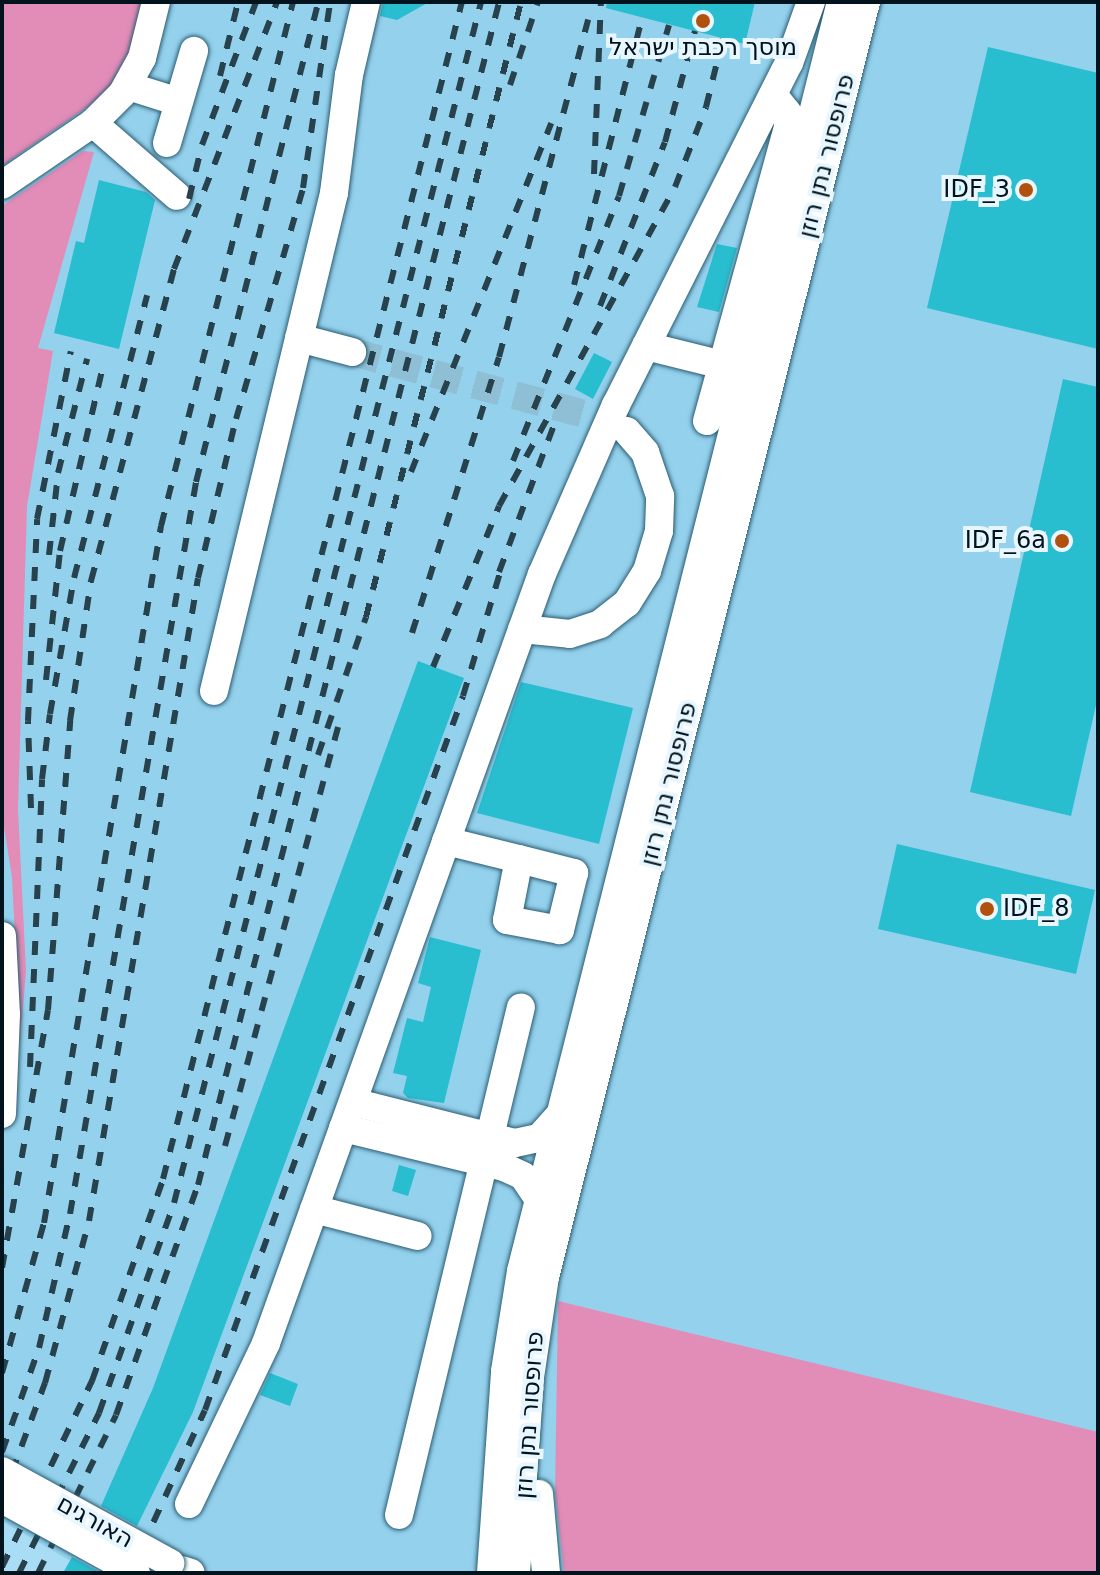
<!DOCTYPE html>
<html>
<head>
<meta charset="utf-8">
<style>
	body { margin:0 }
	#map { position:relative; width:1100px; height:1575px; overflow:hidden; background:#a8ddf5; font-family:"DejaVu Sans",Heebo,sans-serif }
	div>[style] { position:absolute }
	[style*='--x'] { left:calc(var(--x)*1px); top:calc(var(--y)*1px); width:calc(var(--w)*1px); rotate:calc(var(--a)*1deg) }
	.built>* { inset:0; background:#94d1ed }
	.green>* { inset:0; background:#e28cb8 }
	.building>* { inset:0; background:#28bdcf }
	.minor-tunnel>* { height:28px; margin-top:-14px; transform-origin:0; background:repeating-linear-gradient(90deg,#8fbfd4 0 28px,transparent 0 42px) }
	.roads { filter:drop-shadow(0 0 2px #2b5d72) drop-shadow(0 0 2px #2b5d72) }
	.minor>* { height:28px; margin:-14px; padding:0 14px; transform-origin:14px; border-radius:14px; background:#fff }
	.rail>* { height:6px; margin-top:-3px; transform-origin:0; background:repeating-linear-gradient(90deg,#27414d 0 14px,transparent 0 28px) }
	.bridges { filter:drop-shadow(0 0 2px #2b5d72) drop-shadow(0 0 2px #2b5d72) }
	.minor-bridge>* { height:28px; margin:-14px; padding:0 14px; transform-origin:14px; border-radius:14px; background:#fff }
	.dots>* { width:22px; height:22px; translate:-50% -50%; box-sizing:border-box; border:4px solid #e8f7ff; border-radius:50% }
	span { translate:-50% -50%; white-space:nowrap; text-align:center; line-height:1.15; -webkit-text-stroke:8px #e8f7ff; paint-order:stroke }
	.poi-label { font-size:24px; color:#01131c }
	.right { translate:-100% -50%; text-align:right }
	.left { translate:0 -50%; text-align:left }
	.street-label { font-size:24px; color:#01131c }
	.frame { position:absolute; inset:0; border:4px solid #01131c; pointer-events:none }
</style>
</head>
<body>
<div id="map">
	<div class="built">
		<i style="clip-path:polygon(2px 2px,1098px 2px,1098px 1573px,91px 1573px,2px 1521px)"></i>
	</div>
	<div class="green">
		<i style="clip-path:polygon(2px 2px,143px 2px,133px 46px,106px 94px,2px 166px)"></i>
		<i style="clip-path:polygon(83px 151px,94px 152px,38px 348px,53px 351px,27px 506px,18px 809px,26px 971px,20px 1042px,12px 877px,2px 815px,2px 206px)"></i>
		<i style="clip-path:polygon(558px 1301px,1098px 1432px,1098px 1573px,564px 1573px,555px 1493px)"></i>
	</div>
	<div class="building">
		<i style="clip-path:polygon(383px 2px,429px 2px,397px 20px,380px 16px)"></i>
		<i style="clip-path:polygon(607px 2px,755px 2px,745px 44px,606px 8px)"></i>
		<i style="clip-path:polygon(988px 47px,1098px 73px,1098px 349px,927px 308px)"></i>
		<i style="clip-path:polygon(99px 180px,146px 192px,155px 200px,119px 349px,54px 333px,76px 241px,84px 243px)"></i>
		<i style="clip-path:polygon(717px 244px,737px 248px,719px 312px,697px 307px)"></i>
		<i style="clip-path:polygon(594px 353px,612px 362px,593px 399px,575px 389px)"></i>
		<i style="clip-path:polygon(1063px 379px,1098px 387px,1098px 696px,1071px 816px,970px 792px)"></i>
		<i style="clip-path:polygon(418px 661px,464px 678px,193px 1412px,137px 1526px,101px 1506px,153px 1388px)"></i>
		<i style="clip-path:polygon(521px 682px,633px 708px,599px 844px,477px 813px)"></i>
		<i style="clip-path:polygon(897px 844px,1095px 890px,1076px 974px,878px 929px)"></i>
		<i style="clip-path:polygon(430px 937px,481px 950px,444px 1103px,408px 1098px,403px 1093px,407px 1076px,393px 1073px,407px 1018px,423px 1022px,431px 987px,418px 983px)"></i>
		<i style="clip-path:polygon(399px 1165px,416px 1170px,408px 1196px,392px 1191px)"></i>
		<i style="clip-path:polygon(270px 1373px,298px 1384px,290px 1406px,260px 1395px)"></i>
		<i style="clip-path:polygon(72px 1557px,101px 1573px,63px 1573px)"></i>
	</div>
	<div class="minor-tunnel">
		<i style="--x:352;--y:352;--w:260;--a:14.9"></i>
		<i style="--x:603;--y:419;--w:27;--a:27"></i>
	</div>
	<div class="roads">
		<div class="minor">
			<i style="--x:128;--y:86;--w:53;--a:17.4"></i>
			<i style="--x:93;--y:123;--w:111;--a:41"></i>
			<i style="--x:167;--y:143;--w:96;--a:-73.6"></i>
			<i style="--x:2;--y:185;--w:110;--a:-34.3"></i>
			<i style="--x:93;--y:123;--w:41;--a:-45"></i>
			<i style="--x:122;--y:94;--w:41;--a:-60.9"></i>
			<i style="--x:142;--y:58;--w:58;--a:-76"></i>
			<i style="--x:299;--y:338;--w:55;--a:14.8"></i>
			<i style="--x:646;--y:346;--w:79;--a:13.9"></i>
			<i style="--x:707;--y:421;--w:306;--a:-74.6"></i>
			<i style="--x:788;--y:126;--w:14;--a:-94"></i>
			<i style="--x:787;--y:112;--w:22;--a:-129"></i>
			<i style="--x:522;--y:629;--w:48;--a:5.9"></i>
			<i style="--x:570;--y:634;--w:32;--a:-18"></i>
			<i style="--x:600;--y:624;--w:34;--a:-38"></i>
			<i style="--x:627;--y:603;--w:38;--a:-58"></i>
			<i style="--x:647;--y:571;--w:42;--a:-73.3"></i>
			<i style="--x:659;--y:531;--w:35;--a:-88"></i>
			<i style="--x:660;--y:496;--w:46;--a:-108.8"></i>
			<i style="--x:645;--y:452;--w:28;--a:-131"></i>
			<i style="--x:214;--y:691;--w:512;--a:-76.45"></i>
			<i style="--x:334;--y:193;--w:119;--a:-82.8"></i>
			<i style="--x:349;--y:75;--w:75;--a:-76.9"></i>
			<i style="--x:446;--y:841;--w:75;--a:13.9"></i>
			<i style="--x:519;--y:859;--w:57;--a:14.3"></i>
			<i style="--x:574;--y:873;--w:59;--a:103.8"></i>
			<i style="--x:560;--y:930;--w:54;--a:-169.3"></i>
			<i style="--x:507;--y:920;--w:62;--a:-78.9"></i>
			<i style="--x:2;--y:936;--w:78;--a:87.1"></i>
			<i style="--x:6;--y:1014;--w:100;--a:92.3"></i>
			<i style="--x:353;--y:1102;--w:167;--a:14.2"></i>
			<i style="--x:515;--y:1143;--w:25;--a:-12"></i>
			<i style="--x:539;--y:1138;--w:31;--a:-48"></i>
			<i style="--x:343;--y:1128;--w:166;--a:13.6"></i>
			<i style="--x:504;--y:1167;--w:21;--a:25"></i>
			<i style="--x:523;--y:1176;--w:30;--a:56"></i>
			<i style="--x:314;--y:1209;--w:107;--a:14.6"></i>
			<i style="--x:539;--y:1494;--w:79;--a:84.9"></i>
			<i style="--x:189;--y:1504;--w:178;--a:-64.4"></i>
			<i style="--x:266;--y:1343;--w:817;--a:-70.26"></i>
			<i style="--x:542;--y:574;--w:184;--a:-66.4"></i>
			<i style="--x:616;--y:405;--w:383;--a:-63.2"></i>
			<i style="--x:789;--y:63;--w:65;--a:-70.2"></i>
			<i style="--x:399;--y:1515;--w:522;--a:-76.5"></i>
			<i style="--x:182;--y:1570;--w:9;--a:18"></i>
			<i style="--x:491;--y:1573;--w:202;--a:-86"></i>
			<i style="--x:505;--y:1371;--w:101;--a:-80.9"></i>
			<i style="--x:521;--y:1271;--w:1309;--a:-75.85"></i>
			<i style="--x:516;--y:1573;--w:196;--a:-85.9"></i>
			<i style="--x:530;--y:1377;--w:101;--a:-81.5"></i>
			<i style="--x:545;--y:1277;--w:1315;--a:-75.87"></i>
		</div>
	</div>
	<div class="rail">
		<i style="--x:220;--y:76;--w:76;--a:-76.3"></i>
		<i style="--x:510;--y:85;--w:88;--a:-71.4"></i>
		<i style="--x:594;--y:174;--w:172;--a:-87.7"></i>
		<i style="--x:189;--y:199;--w:56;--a:-76.5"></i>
		<i style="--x:202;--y:145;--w:153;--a:-69.3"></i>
		<i style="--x:574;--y:285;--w:276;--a:-75.7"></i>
		<i style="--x:600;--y:306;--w:176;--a:-68.4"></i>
		<i style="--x:665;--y:142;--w:115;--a:-74.9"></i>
		<i style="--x:513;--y:461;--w:285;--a:-68.2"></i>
		<i style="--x:619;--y:196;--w:178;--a:-73.7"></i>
		<i style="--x:411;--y:472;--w:376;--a:-68.1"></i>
		<i style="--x:49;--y:555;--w:82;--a:-83.7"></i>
		<i style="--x:58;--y:473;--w:118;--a:-75.7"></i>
		<i style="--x:499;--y:572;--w:157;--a:-69.5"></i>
		<i style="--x:412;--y:633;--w:289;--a:-72.5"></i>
		<i style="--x:499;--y:357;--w:349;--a:-75.2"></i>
		<i style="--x:433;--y:667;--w:174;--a:-67.7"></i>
		<i style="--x:499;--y:506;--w:364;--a:-61.1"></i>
		<i style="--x:675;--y:187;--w:86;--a:-68.8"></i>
		<i style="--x:706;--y:107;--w:71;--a:-76.2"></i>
		<i style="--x:46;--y:680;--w:130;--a:-83.8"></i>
		<i style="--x:60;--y:551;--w:190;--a:-76.9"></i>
		<i style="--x:318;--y:755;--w:146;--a:-70.8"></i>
		<i style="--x:366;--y:617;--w:634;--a:-75.85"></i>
		<i style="--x:31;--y:808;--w:87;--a:-92"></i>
		<i style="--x:28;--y:721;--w:202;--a:-87.4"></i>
		<i style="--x:37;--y:519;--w:171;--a:-78.6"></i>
		<i style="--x:30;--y:1067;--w:288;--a:-87.6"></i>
		<i style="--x:42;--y:779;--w:65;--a:-83"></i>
		<i style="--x:50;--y:714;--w:138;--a:-80"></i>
		<i style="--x:74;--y:578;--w:292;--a:-75.5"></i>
		<i style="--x:225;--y:1146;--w:434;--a:-74.9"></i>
		<i style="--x:2;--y:1268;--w:262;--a:-79.9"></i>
		<i style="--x:48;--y:1010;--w:290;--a:-85.6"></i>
		<i style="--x:70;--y:721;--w:142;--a:-81.5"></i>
		<i style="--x:91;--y:581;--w:323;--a:-75.1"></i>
		<i style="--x:174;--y:269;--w:286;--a:-68.9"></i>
		<i style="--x:2;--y:1373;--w:156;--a:-74.4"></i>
		<i style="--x:44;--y:1223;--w:707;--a:-80.47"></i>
		<i style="--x:161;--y:526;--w:540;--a:-75.86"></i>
		<i style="--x:2;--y:1452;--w:110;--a:-70.4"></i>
		<i style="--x:39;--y:1348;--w:138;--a:-77"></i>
		<i style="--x:70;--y:1214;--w:743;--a:-80.23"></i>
		<i style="--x:196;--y:482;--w:495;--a:-75.7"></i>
		<i style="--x:2;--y:1499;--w:124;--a:-69.7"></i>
		<i style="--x:45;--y:1383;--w:168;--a:-74.8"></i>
		<i style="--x:89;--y:1221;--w:652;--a:-80.38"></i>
		<i style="--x:198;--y:578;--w:163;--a:-76.6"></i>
		<i style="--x:236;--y:419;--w:241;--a:-73.8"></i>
		<i style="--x:303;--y:188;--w:188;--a:-81.7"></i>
		<i style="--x:2;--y:1567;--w:207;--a:-64.2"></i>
		<i style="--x:92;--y:1381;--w:214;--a:-70.6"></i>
		<i style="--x:163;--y:1179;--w:1214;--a:-75.75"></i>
		<i style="--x:19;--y:1573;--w:179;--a:-63.4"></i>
		<i style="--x:99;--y:1413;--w:223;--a:-70.3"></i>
		<i style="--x:174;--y:1203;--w:1240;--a:-75.66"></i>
		<i style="--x:38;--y:1573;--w:176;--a:-63.7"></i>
		<i style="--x:116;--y:1415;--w:244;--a:-70.4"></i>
		<i style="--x:198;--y:1185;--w:1221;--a:-75.72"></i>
		<i style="--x:130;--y:1573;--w:179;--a:-65.3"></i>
		<i style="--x:205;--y:1410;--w:759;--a:-70.13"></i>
		<i style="--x:463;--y:696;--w:139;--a:-73.3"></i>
	</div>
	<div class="bridges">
		<div class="minor-bridge">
			<i style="--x:2;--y:1471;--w:192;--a:28.7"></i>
			<i style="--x:2;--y:1499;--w:153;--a:28.9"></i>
		</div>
	</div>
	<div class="dots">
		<i style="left:703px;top:21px;background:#b2510d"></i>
		<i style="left:1026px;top:190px;background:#b2510d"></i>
		<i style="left:1062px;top:541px;background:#b2510d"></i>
		<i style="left:987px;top:909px;background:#b2510d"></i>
	</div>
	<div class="poi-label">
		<span style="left:703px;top:48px">מוסך רכבת ישראל</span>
		<span class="right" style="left:1010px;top:190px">IDF_3</span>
		<span class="right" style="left:1046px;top:541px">IDF_6a</span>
		<span class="left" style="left:1003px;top:909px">IDF_8</span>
	</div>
	<div class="street-label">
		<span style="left:827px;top:156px;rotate:-76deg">פרופסור נתן רוזן</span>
		<span style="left:669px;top:784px;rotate:-76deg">פרופסור נתן רוזן</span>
		<span style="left:530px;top:1415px;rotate:-86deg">פרופסור נתן רוזן</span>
		<span style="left:95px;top:1522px;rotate:29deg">האורגים</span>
	</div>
	<div class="frame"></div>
</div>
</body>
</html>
